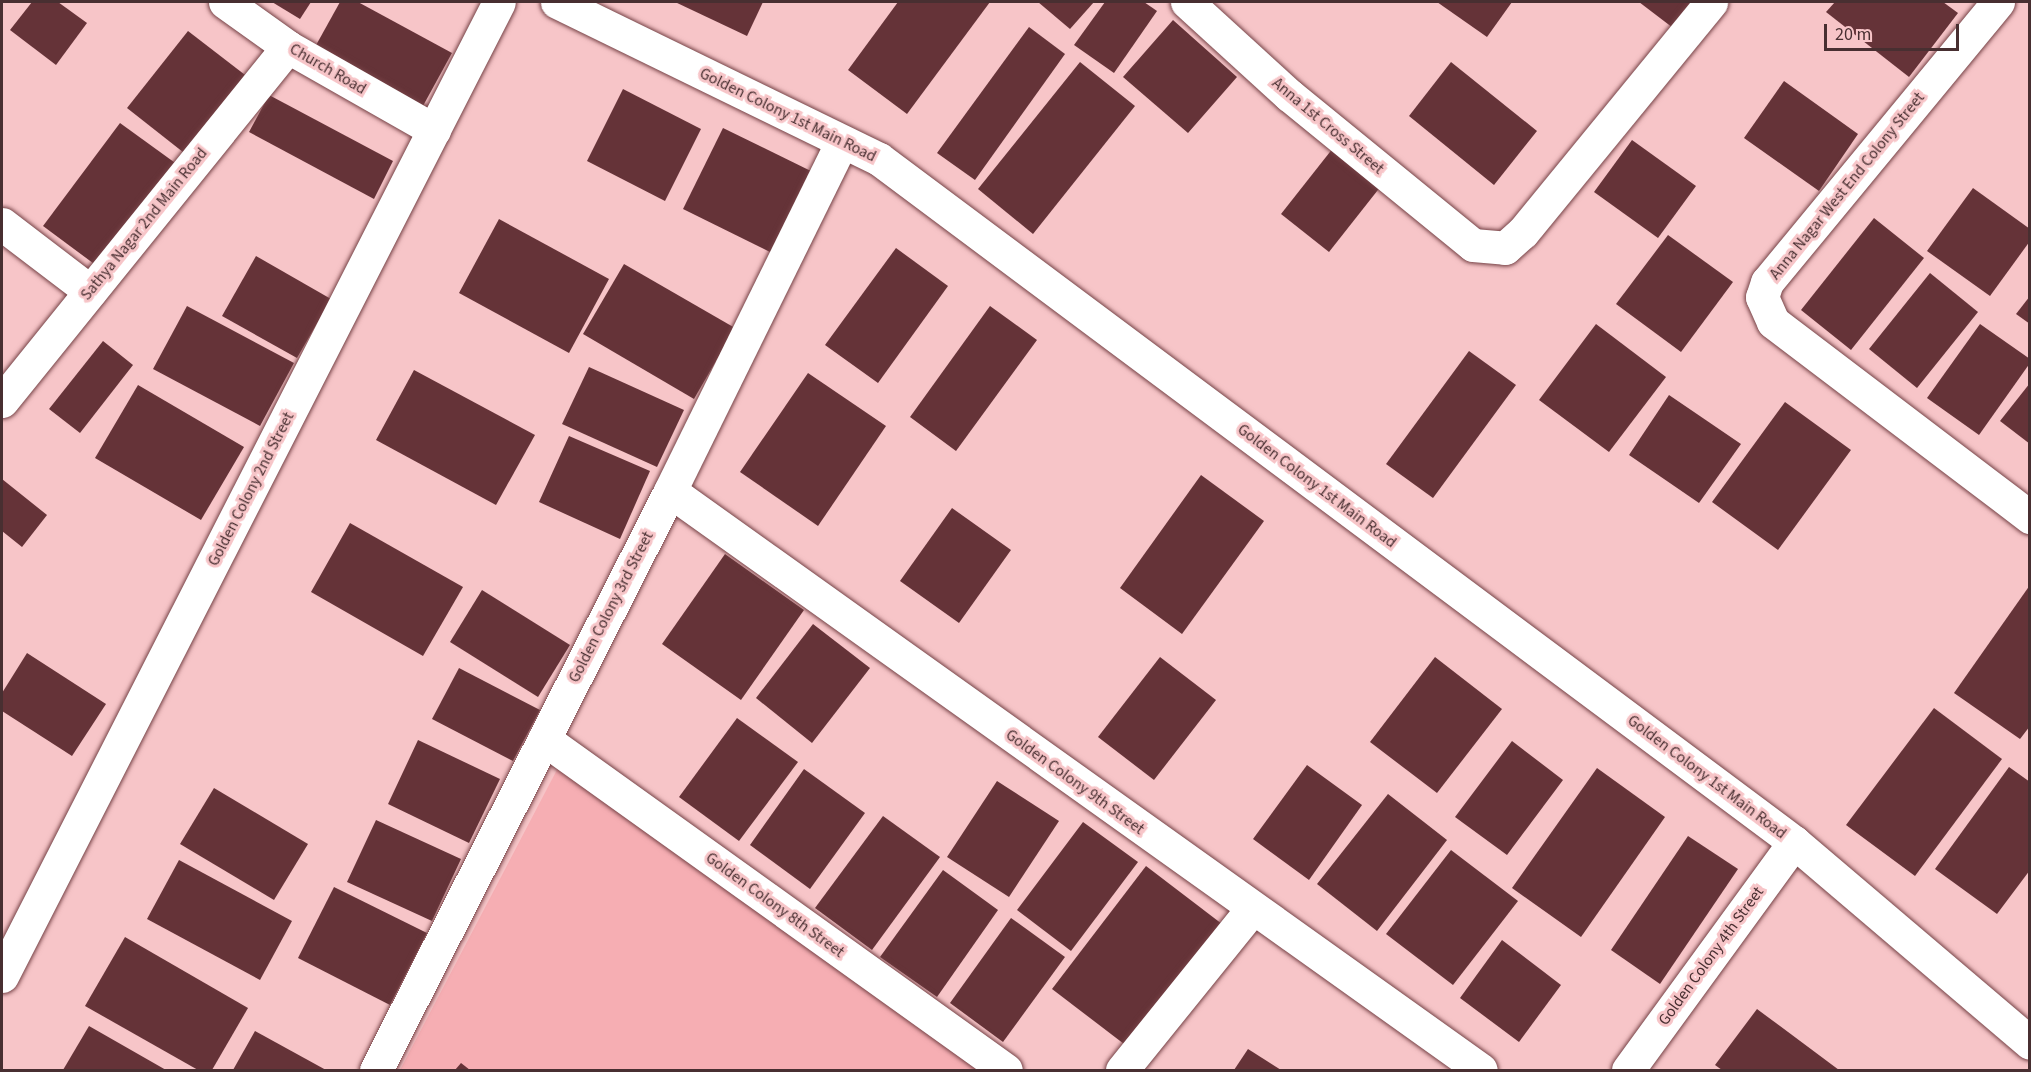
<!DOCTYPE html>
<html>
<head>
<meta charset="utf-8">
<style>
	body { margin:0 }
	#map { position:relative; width:2031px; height:1072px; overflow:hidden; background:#f7c5c8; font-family:"Source Sans 3",sans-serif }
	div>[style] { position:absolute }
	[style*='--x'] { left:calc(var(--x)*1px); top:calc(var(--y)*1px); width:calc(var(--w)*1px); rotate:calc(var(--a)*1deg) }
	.green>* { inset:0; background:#f6aeb3 }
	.building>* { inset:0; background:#653338 }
	.roads { filter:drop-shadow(0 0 2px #754246) drop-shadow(0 0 2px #754246) }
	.street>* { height:33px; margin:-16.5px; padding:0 16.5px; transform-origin:16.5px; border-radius:16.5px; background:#fff }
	span { translate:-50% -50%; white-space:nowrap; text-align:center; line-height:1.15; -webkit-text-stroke:6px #f7c5c8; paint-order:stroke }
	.street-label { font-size:16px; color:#482f31 }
	.frame { position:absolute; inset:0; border:3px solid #482f31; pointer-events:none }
	.scale { position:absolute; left:1824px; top:24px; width:135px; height:27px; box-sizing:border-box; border:3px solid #482f31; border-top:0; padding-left:8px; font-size:18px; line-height:21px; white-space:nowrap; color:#482f31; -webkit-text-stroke:4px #f7c5c8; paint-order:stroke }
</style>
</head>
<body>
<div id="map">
	<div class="green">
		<i style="clip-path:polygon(560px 764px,988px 1070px,400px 1070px)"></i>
	</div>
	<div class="building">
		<i style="clip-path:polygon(32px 2px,58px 2px,87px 23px,56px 65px,10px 30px)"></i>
		<i style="clip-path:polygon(272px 2px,311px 2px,300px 19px)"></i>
		<i style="clip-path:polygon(340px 2px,358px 2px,452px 53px,418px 115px,310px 56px)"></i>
		<i style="clip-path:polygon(675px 2px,763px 2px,747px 36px)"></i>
		<i style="clip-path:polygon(898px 2px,990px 2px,907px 114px,848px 70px)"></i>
		<i style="clip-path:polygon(1038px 2px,1094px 2px,1070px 29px)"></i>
		<i style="clip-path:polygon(1105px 2px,1144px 2px,1157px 11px,1114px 73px,1074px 45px)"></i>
		<i style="clip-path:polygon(1437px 2px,1512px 2px,1487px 37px)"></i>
		<i style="clip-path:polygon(1639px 2px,1706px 2px,1681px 34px)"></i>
		<i style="clip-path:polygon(1835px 2px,1943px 2px,1958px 13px,1909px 77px,1826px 12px)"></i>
		<i style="clip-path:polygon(1173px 20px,1237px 77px,1188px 133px,1123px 77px)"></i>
		<i style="clip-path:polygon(1029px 27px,1065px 54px,975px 180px,937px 153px)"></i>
		<i style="clip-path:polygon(188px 31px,249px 78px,188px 156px,127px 108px)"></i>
		<i style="clip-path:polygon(1080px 62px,1135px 106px,1033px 234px,978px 189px)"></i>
		<i style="clip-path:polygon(1451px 62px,1537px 131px,1494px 185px,1409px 116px)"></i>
		<i style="clip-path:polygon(1784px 81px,1858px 134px,1819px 191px,1744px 138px)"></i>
		<i style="clip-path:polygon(623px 89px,701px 129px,665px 201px,587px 161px)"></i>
		<i style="clip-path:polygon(269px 95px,393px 161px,374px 199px,249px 132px)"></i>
		<i style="clip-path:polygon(120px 123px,178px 165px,101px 269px,43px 226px)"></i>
		<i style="clip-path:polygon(723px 128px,819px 175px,778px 256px,683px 209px)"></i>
		<i style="clip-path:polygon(1632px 140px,1696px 186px,1658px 238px,1594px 192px)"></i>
		<i style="clip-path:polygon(1337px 143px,1385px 181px,1329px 252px,1281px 214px)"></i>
		<i style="clip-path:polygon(1973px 188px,2030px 229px,2030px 241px,1990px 296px,1927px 251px)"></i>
		<i style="clip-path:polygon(1874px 218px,1924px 258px,1851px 350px,1801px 310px)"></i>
		<i style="clip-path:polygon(499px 219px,609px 279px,569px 353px,459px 293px)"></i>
		<i style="clip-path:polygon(1668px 235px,1733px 282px,1681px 352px,1616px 304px)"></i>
		<i style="clip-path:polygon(896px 248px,948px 286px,878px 383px,825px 345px)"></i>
		<i style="clip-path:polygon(256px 256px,331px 299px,297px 358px,222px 316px)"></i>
		<i style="clip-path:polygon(624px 264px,735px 328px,694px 399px,583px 334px)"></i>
		<i style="clip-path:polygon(1930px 273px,1978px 312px,1917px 388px,1869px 349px)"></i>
		<i style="clip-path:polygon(2030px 296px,2030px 324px,2016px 314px)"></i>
		<i style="clip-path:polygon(187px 306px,294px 363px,260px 426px,153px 369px)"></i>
		<i style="clip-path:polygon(990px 306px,1037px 340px,956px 451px,910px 417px)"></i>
		<i style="clip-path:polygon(1596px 324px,1666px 377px,1609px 452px,1539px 400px)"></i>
		<i style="clip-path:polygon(1980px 324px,2030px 359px,2030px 363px,1979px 435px,1927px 398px)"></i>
		<i style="clip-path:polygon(103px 341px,133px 365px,80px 433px,49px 409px)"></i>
		<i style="clip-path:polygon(1469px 351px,1516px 385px,1433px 498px,1386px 464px)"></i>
		<i style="clip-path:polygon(589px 367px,684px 410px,657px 467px,562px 424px)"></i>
		<i style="clip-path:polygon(414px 370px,535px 435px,496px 505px,376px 440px)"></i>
		<i style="clip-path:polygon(808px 373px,886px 426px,818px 526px,740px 472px)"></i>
		<i style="clip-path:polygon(2030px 383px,2030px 444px,2000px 421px)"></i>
		<i style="clip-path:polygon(138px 385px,244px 447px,201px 520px,95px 458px)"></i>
		<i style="clip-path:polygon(1669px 395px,1741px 444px,1699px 503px,1629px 455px)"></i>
		<i style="clip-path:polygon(1785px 402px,1851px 450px,1778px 550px,1712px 502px)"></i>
		<i style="clip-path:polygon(569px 436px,650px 471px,620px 539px,539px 502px)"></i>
		<i style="clip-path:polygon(1201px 475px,1264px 521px,1182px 634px,1120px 588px)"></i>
		<i style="clip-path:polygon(2px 479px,47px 515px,22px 547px,2px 531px)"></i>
		<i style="clip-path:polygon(952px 508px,1011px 550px,959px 623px,900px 581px)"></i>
		<i style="clip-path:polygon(350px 523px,463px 587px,423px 656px,311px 592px)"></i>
		<i style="clip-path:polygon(725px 554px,804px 610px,741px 700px,662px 644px)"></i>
		<i style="clip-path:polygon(2030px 585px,2030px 726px,2020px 739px,1954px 693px)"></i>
		<i style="clip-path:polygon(482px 590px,570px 645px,538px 697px,450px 642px)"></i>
		<i style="clip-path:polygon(813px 624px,870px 668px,812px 743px,756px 698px)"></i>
		<i style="clip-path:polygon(27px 653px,106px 704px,72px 756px,2px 711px,2px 693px)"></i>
		<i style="clip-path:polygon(1160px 657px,1216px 700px,1154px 780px,1098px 737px)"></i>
		<i style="clip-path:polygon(1435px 657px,1502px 709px,1437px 793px,1370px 742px)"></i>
		<i style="clip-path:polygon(459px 668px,540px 710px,513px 761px,432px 719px)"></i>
		<i style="clip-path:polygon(1934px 708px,2002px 759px,1915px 876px,1846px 825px)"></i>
		<i style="clip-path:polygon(737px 718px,798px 762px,739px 841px,679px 797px)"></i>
		<i style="clip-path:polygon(418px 740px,500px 779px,469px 843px,388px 804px)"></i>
		<i style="clip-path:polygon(1512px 741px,1563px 780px,1507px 855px,1455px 817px)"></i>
		<i style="clip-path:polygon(1307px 765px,1362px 805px,1309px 880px,1253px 839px)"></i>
		<i style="clip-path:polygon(2009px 767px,2030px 782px,2030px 870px,1997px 914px,1935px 869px)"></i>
		<i style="clip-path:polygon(1597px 768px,1665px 817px,1581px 937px,1512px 888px)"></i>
		<i style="clip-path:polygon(804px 769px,865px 813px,810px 889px,750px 845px)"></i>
		<i style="clip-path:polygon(997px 781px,1059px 821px,1009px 897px,947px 857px)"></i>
		<i style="clip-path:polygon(214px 788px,308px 844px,274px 900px,180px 844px)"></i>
		<i style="clip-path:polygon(1388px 794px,1447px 840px,1377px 931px,1317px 884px)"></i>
		<i style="clip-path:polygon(883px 816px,940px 857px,872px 950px,815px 908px)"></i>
		<i style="clip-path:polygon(376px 820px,461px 859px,432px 921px,347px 882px)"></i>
		<i style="clip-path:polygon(1083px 822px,1138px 862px,1071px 951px,1017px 910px)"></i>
		<i style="clip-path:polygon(1688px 836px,1738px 869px,1660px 984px,1611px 950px)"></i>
		<i style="clip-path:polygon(1451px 850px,1518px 901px,1453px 985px,1386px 934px)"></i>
		<i style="clip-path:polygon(179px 860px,292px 921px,260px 980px,147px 919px)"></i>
		<i style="clip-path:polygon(1146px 866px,1222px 924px,1128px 1047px,1052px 989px)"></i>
		<i style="clip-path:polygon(943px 870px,998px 910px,937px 997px,880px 957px)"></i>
		<i style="clip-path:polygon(334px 887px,427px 933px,390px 1005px,298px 958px)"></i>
		<i style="clip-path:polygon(1011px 918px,1065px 957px,1003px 1042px,950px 1003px)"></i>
		<i style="clip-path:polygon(125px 937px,248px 1008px,212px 1070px,198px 1070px,85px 1006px)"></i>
		<i style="clip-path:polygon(1502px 940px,1561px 985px,1519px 1042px,1460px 998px)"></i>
		<i style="clip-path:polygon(1757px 1009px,1839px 1070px,1722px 1070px,1715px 1065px)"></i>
		<i style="clip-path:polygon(89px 1026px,166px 1070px,63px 1070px)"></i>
		<i style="clip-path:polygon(255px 1031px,326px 1070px,233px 1070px)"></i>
		<i style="clip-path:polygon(1248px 1049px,1281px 1070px,1234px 1070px)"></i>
		<i style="clip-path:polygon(461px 1063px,470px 1070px,455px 1070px)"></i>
	</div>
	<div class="roads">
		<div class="street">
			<i style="--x:225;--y:2;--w:77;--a:35.5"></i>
			<i style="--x:288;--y:47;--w:168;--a:29.6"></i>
			<i style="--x:557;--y:2;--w:358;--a:26"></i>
			<i style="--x:879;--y:159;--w:1142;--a:36.74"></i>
			<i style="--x:1794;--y:842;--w:310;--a:40.4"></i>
			<i style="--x:1187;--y:2;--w:138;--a:42.4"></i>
			<i style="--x:1289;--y:95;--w:237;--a:39.2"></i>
			<i style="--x:1473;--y:245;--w:32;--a:5"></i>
			<i style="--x:1505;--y:248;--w:24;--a:-42"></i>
			<i style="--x:1523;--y:232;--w:297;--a:-50.7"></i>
			<i style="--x:1998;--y:2;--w:363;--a:129.5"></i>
			<i style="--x:1767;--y:282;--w:16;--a:108"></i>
			<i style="--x:1762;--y:297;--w:27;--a:66"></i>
			<i style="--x:1773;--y:322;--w:323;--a:37.2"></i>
			<i style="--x:2;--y:224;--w:111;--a:37.3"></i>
			<i style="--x:2;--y:401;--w:455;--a:-51.1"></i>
			<i style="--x:670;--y:491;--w:996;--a:35.52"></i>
			<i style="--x:544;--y:739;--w:568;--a:35.62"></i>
			<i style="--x:2;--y:976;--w:1093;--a:-62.97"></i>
			<i style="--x:376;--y:1070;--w:649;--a:-63.08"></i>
			<i style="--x:670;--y:491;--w:389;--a:-63.8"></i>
			<i style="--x:1122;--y:1070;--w:207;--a:-51.1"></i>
			<i style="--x:1628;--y:1070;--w:282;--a:-53.9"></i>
		</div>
	</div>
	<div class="street-label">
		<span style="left:328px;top:69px;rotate:30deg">Church Road</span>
		<span style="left:788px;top:115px;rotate:26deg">Golden Colony 1st Main Road</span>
		<span style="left:1328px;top:126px;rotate:40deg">Anna 1st Cross Street</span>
		<span style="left:1847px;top:186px;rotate:-51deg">Anna Nagar West End Colony Street</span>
		<span style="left:144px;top:224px;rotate:-51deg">Sathya Nagar 2nd Main Road</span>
		<span style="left:1317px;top:486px;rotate:37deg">Golden Colony 1st Main Road</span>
		<span style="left:251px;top:489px;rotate:-63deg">Golden Colony 2nd Street</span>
		<span style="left:611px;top:607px;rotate:-63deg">Golden Colony 3rd Street</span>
		<span style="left:1707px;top:777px;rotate:37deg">Golden Colony 1st Main Road</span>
		<span style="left:1075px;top:782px;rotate:36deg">Golden Colony 9th Street</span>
		<span style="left:775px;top:905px;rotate:36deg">Golden Colony 8th Street</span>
		<span style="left:1711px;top:956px;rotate:-54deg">Golden Colony 4th Street</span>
	</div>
	<div class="frame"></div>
	<div class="scale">20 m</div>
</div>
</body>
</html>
